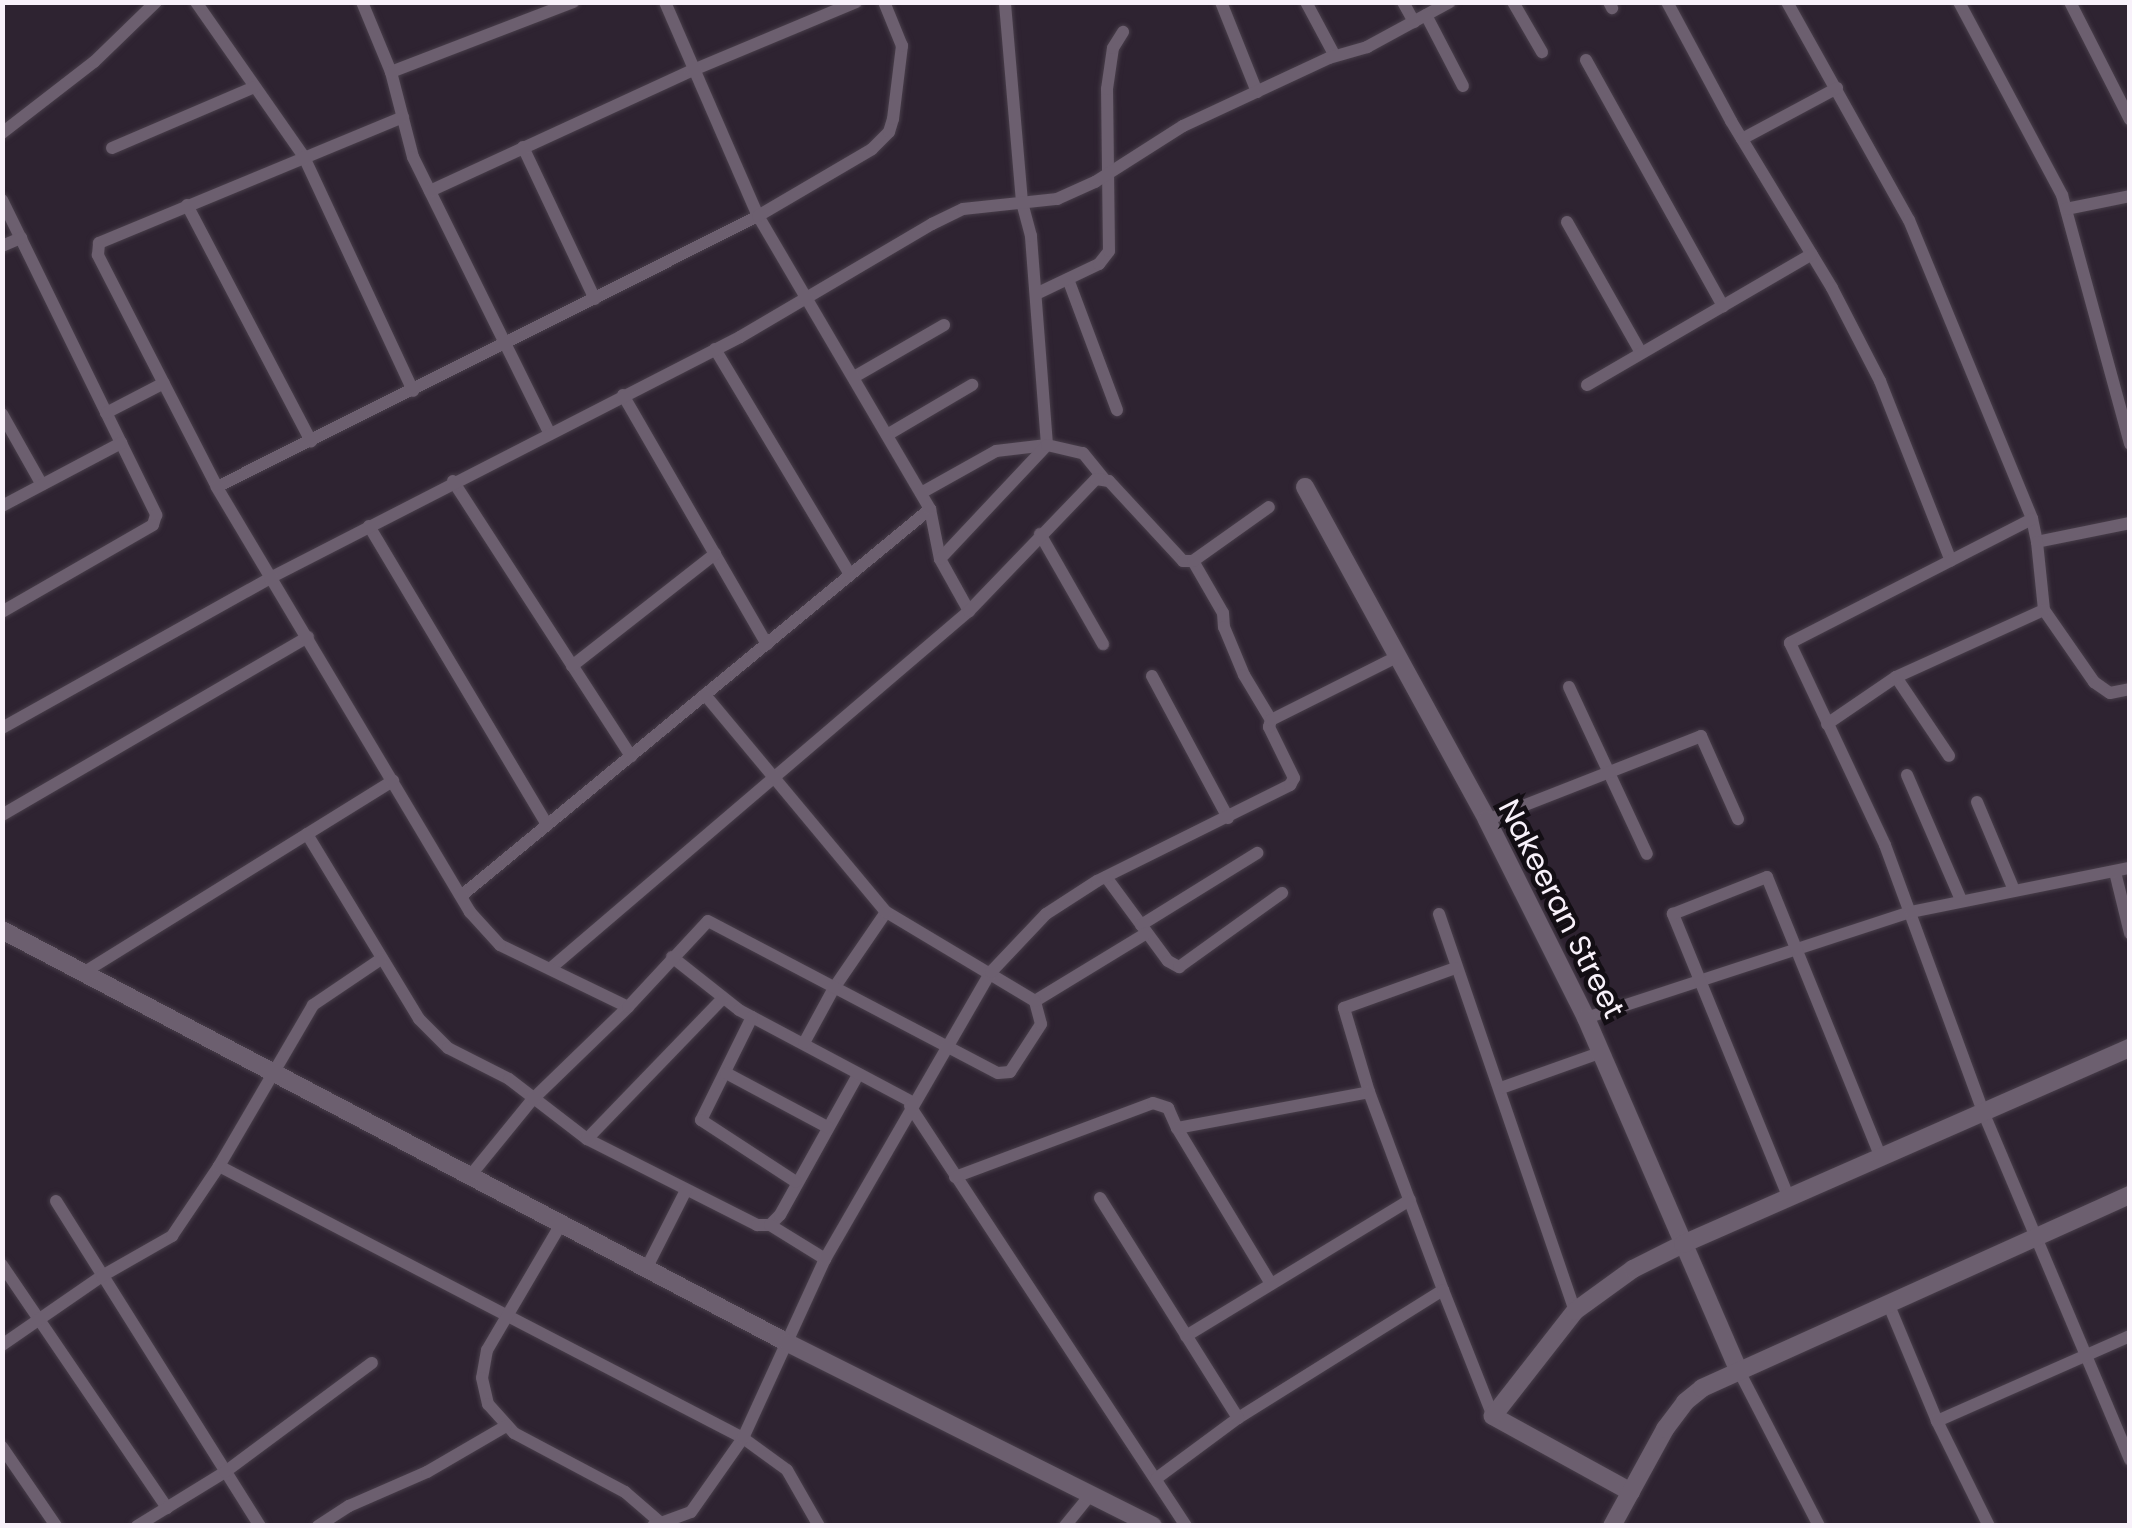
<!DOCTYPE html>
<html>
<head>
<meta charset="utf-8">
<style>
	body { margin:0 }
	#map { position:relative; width:2132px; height:1528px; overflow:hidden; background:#2e2331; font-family:Poppins,sans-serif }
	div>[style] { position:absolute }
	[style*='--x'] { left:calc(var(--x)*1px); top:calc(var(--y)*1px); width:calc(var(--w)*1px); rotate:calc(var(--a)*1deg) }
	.roads { filter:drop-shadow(0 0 2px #483e4a) drop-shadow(0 0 2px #483e4a) }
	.minor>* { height:12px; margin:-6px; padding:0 6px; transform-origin:6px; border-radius:6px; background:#6c5f6f }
	.tertiary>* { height:18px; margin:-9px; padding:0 9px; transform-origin:9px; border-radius:9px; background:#6c5f6f }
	span { translate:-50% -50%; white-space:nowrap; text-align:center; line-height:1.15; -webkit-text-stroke:9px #130e14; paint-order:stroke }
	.street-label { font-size:30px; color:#f8f1fa }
	.frame { position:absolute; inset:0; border:5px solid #f8f1fa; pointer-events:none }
</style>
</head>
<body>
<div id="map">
	<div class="roads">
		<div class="minor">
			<i style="--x:196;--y:2;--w:189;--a:55.1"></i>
			<i style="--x:304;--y:157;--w:258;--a:65"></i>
			<i style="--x:362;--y:2;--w:76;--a:67.5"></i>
			<i style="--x:391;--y:72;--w:88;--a:75.5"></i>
			<i style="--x:413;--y:157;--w:307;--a:63.7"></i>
			<i style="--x:1221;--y:2;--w:97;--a:68.2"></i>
			<i style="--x:1306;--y:2;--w:61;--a:61.8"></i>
			<i style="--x:1403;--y:2;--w:23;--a:61"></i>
			<i style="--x:1513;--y:2;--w:58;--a:59.9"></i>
			<i style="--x:1609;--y:2;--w:7;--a:63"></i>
			<i style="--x:1667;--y:2;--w:135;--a:61.7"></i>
			<i style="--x:1731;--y:121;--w:195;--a:58.8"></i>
			<i style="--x:1832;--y:288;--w:105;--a:62.7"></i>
			<i style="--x:1880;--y:381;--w:193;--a:68.5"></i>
			<i style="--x:1787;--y:2;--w:250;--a:60.8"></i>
			<i style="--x:1909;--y:220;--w:323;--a:67.6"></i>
			<i style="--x:1959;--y:2;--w:219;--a:61.9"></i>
			<i style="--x:2062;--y:195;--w:258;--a:74.7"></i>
			<i style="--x:2070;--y:2;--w:132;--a:63"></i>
			<i style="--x:1426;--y:15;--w:80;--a:62.5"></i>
			<i style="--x:1586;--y:60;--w:282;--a:60.9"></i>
			<i style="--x:391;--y:72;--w:195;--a:-21"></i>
			<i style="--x:2;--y:133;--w:116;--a:-37.7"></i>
			<i style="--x:94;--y:62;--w:86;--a:-44.1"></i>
			<i style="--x:1742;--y:139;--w:108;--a:-28.2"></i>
			<i style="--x:523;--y:147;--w:168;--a:64.7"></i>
			<i style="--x:112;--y:148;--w:155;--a:-23.2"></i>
			<i style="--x:430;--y:191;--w:287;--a:-24.7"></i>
			<i style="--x:691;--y:71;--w:179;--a:-22.7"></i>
			<i style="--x:2;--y:200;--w:351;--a:63.9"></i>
			<i style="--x:156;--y:515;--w:10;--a:107"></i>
			<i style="--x:153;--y:525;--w:174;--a:150.1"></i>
			<i style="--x:187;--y:205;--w:267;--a:62.3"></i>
			<i style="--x:2066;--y:209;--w:65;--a:-11.5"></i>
			<i style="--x:1567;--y:222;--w:150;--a:60.5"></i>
			<i style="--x:2;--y:246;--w:21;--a:-23"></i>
			<i style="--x:1068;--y:279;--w:140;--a:69.5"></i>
			<i style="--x:1036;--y:294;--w:70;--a:-25.5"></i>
			<i style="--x:1099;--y:264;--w:16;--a:-52"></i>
			<i style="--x:1109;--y:251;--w:162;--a:-90.7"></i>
			<i style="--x:1107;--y:89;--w:41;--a:-81.7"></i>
			<i style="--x:1113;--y:48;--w:19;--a:-58"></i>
			<i style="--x:715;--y:349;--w:263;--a:59.1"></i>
			<i style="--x:854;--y:377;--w:104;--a:-30"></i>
			<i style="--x:1587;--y:385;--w:260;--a:-30.2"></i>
			<i style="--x:623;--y:395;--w:288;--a:60"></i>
			<i style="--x:106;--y:413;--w:65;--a:-27.3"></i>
			<i style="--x:2;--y:414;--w:81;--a:60.6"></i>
			<i style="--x:887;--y:435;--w:99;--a:-30.5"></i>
			<i style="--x:453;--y:481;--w:328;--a:57.1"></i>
			<i style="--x:217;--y:487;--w:261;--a:-117.2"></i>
			<i style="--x:98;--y:255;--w:12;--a:-85"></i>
			<i style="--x:99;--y:243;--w:329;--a:-22.5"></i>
			<i style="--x:921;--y:493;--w:86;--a:-29.2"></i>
			<i style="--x:996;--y:451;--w:51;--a:-6.7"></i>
			<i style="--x:1047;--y:445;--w:210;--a:-94.4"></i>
			<i style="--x:1031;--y:236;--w:35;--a:-105"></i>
			<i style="--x:1022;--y:202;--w:201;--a:-94.9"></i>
			<i style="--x:2;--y:506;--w:135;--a:-27.9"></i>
			<i style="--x:930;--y:509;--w:51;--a:78.7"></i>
			<i style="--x:940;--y:559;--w:60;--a:60.9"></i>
			<i style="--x:2130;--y:523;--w:95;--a:168.5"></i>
			<i style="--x:2037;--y:542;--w:24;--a:-102"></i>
			<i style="--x:2032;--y:519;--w:272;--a:152.9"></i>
			<i style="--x:1790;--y:643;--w:223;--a:64.8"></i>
			<i style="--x:1885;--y:845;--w:287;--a:69.8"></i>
			<i style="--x:1984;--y:1114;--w:375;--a:67.1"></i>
			<i style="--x:369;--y:526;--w:348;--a:59.2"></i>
			<i style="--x:1040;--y:534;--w:127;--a:60.2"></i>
			<i style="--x:2037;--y:542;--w:68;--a:84.1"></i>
			<i style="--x:2044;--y:610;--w:88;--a:55.2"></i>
			<i style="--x:2094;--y:682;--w:19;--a:35"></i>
			<i style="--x:2110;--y:693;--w:20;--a:-11"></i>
			<i style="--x:940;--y:559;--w:156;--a:-46.8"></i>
			<i style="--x:1047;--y:445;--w:37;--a:13"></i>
			<i style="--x:1083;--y:453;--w:32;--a:51"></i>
			<i style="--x:1193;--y:561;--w:60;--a:60"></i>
			<i style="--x:1223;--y:613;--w:14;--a:86"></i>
			<i style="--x:1224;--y:627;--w:52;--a:67.4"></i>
			<i style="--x:1244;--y:675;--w:52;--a:59"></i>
			<i style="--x:572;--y:666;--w:182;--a:-38.1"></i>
			<i style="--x:1152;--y:676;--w:161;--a:61.8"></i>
			<i style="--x:1896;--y:677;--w:95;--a:56.1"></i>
			<i style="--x:1569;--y:687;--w:184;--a:65"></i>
			<i style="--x:1827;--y:724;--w:83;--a:-34.3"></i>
			<i style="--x:1896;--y:677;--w:162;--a:-24.4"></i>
			<i style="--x:2;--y:728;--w:307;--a:-29.2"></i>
			<i style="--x:270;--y:578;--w:528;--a:-27.15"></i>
			<i style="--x:740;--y:337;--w:223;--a:-30.5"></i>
			<i style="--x:932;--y:224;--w:34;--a:-26"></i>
			<i style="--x:963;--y:209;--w:95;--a:-6.1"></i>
			<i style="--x:1057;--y:199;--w:42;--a:-24.1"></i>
			<i style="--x:1095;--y:182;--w:104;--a:-32.5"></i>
			<i style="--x:1183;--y:126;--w:161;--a:-25"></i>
			<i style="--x:1329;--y:58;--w:40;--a:-16"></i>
			<i style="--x:1367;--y:47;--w:94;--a:-28.5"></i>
			<i style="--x:1907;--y:775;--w:136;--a:66.6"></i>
			<i style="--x:1977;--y:802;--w:95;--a:67.2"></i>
			<i style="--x:2;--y:815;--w:354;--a:-30.2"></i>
			<i style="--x:1487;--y:820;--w:230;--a:-21.4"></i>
			<i style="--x:1701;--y:736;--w:91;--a:66"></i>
			<i style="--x:307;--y:834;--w:216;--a:58.8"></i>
			<i style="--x:419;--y:1019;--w:41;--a:45"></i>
			<i style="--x:448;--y:1048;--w:68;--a:26.9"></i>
			<i style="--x:509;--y:1079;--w:98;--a:37.6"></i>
			<i style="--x:587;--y:1139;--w:191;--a:26.8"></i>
			<i style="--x:757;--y:1225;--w:13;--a:0"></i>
			<i style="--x:770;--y:1225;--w:14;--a:-45"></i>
			<i style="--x:780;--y:1215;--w:160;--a:-60.9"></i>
			<i style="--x:2115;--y:872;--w:63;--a:76.2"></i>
			<i style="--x:1106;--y:877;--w:104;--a:53.6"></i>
			<i style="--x:1168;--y:961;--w:13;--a:29"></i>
			<i style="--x:1179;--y:967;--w:127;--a:-35.7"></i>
			<i style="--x:461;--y:896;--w:608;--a:-39.53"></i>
			<i style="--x:930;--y:509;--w:340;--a:-120.4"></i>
			<i style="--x:758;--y:216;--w:233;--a:-113.5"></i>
			<i style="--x:1439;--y:914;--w:420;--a:71.1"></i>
			<i style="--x:1141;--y:925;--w:137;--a:-31.8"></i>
			<i style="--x:672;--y:957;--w:85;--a:38.3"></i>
			<i style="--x:739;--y:1010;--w:196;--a:28"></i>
			<i style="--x:551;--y:968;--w:550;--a:-40.5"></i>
			<i style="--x:969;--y:611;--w:183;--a:-46.1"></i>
			<i style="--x:1096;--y:479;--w:13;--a:9"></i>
			<i style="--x:1109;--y:481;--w:109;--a:47.2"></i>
			<i style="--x:1183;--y:561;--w:10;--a:0"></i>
			<i style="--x:1193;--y:561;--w:93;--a:-35.4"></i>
			<i style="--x:83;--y:973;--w:365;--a:-31.8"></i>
			<i style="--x:1035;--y:1001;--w:131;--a:-31.3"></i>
			<i style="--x:628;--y:1007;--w:142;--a:-154.2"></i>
			<i style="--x:500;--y:945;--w:45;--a:-132.3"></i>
			<i style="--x:470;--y:912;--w:495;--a:-120.8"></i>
			<i style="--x:217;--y:487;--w:605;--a:-26.61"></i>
			<i style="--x:758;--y:216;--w:132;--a:-30.4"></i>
			<i style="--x:872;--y:149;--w:24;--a:-45"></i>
			<i style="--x:889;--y:132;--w:14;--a:-73"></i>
			<i style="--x:893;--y:119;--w:74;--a:-83"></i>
			<i style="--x:902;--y:46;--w:48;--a:-112.2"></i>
			<i style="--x:752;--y:1017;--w:115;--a:116.3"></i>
			<i style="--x:701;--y:1120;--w:113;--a:33.1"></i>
			<i style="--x:1586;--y:1018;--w:342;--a:-18.1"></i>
			<i style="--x:1911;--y:912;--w:223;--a:-11.4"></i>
			<i style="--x:804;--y:1043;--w:63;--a:-61.4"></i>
			<i style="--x:834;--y:988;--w:92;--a:-55.6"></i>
			<i style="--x:726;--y:1073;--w:115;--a:28.1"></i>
			<i style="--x:1501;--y:1088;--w:107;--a:-19.6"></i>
			<i style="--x:1369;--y:1092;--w:88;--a:-106.6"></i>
			<i style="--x:1344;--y:1008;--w:118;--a:-19.8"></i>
			<i style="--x:910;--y:1106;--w:503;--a:56.69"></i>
			<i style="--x:1177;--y:1128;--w:182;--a:58.9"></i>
			<i style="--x:587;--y:1139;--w:194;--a:-46"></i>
			<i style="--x:219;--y:1166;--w:590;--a:27.43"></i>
			<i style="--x:743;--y:1438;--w:54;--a:36"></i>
			<i style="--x:787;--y:1470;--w:64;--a:60.3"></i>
			<i style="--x:470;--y:1176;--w:98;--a:-50.8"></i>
			<i style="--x:532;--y:1100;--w:134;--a:-44.1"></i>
			<i style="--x:628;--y:1007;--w:117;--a:-47.1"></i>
			<i style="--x:708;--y:921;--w:327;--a:27.7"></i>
			<i style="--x:998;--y:1073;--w:12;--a:-5"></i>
			<i style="--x:1010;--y:1072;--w:57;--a:-57.1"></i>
			<i style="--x:1041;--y:1024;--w:24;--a:-105"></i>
			<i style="--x:1035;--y:1001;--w:174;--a:-149.1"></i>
			<i style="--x:886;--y:912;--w:283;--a:-129.8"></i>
			<i style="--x:955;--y:1177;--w:211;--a:-20.5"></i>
			<i style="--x:1153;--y:1103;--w:16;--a:18"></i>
			<i style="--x:1168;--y:1108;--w:22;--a:66"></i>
			<i style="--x:1177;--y:1128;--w:195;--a:-10.6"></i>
			<i style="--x:1369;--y:1092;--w:211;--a:69.5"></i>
			<i style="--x:1443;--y:1290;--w:242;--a:148"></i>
			<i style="--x:1238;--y:1418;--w:101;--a:143.5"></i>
			<i style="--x:1788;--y:1196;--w:305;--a:-112.2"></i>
			<i style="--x:1673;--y:914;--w:101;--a:-21.5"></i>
			<i style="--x:1767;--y:877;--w:300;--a:67.9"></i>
			<i style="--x:1100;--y:1198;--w:260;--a:57.9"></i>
			<i style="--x:56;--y:1201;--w:384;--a:57.9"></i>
			<i style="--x:561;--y:1224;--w:146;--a:120.4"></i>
			<i style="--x:487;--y:1350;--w:28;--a:100"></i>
			<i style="--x:482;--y:1378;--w:27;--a:77"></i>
			<i style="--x:488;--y:1404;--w:39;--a:48"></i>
			<i style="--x:514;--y:1433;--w:126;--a:28"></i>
			<i style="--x:625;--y:1492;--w:49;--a:40.9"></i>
			<i style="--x:770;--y:1225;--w:65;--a:31.7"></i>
			<i style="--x:2;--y:1265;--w:294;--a:55.8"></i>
			<i style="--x:646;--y:1269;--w:89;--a:-63.1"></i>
			<i style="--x:1443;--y:1290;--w:136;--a:68.4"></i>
			<i style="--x:1888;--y:1303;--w:128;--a:67.4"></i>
			<i style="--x:1937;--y:1421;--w:117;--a:63.7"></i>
			<i style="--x:1186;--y:1336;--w:262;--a:-31.3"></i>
			<i style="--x:2;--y:1345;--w:121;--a:-34.6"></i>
			<i style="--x:102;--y:1276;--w:81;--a:-29.7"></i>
			<i style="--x:172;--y:1236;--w:84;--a:-56.1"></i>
			<i style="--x:219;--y:1166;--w:186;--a:-59.7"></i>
			<i style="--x:313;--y:1005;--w:82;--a:-34.1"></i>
			<i style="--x:1738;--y:1369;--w:177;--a:62.7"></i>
			<i style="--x:1937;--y:1421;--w:211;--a:-23.8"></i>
			<i style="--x:2;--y:1447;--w:96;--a:55.6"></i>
			<i style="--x:137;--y:1526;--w:103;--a:-31.5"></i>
			<i style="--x:225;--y:1472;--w:183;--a:-36.6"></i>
			<i style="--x:318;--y:1526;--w:37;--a:-33"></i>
			<i style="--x:349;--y:1506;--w:85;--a:-23.6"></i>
			<i style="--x:427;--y:1472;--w:91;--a:-30.2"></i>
			<i style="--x:653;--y:1526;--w:40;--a:-20.2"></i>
			<i style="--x:691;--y:1512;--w:90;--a:-54.9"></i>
			<i style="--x:743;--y:1438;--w:197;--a:-65.4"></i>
			<i style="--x:825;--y:1259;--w:332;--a:-60"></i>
			<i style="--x:991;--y:972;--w:80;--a:-46.5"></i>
			<i style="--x:1046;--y:914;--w:61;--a:-32.9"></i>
			<i style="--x:1097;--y:881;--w:216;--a:-26.4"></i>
			<i style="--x:1290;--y:785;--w:8;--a:-60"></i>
			<i style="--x:1294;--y:778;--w:57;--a:-116.1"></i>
			<i style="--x:1269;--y:727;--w:7;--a:-74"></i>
			<i style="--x:1271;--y:720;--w:143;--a:-26.6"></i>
			<i style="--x:1065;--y:1526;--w:41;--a:-50.9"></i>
		</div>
		<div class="tertiary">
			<i style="--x:1305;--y:487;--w:379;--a:61.3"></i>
			<i style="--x:1487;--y:820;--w:221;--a:63.4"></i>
			<i style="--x:1586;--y:1018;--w:382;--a:66.6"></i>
			<i style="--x:2;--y:930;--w:888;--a:27.72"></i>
			<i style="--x:788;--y:1343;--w:408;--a:26.6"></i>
			<i style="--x:1631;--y:1492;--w:158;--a:-151.2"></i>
			<i style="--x:1493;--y:1416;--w:133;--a:-52"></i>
			<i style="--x:1575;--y:1311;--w:72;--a:-35.9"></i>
			<i style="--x:1633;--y:1269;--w:56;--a:-26.6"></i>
			<i style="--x:1683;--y:1244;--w:488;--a:-23.7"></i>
			<i style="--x:1612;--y:1526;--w:111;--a:-61.3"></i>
			<i style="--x:1665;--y:1429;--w:34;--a:-53"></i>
			<i style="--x:1685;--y:1402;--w:22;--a:-39"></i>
			<i style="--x:1702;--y:1388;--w:470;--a:-24.3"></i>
		</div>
	</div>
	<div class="street-label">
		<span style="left:1561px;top:909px;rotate:63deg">Nakeeran Street</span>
	</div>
	<div class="frame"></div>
</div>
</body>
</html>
